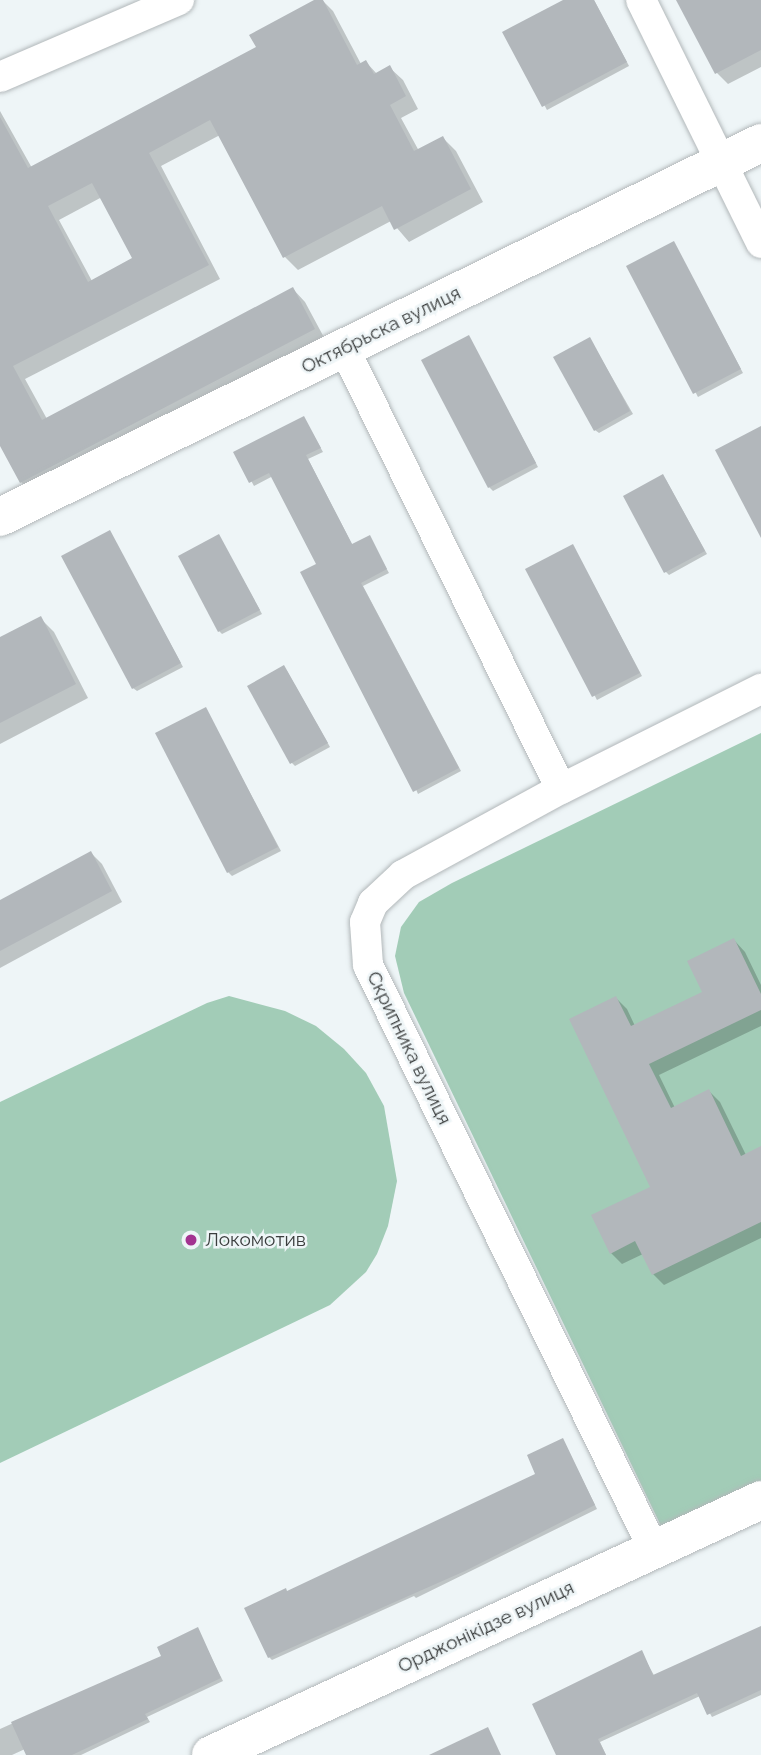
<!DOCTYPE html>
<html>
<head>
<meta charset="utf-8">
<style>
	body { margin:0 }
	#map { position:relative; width:761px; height:1755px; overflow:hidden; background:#eef5f7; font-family:Raleway,sans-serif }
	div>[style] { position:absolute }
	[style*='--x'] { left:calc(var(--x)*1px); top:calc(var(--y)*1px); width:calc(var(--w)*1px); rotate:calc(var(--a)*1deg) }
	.green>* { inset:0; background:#a2ccb7 }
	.shadow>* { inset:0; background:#0003 }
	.building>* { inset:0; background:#b2b7bb }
	.roads { filter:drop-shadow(0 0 2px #b2b8ba) drop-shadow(0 0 2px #b2b8ba) }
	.minor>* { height:30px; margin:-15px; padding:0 15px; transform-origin:15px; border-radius:15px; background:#fff }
	.major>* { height:38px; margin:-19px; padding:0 19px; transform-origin:19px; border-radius:19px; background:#fff }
	.dots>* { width:19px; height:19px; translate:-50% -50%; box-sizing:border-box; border:4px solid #eef5f7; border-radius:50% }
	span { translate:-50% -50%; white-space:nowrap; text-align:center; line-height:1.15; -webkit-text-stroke:5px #eef5f7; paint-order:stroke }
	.street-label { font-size:19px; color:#3b3e3e }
	.poi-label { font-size:19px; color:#3b3e3e }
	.left { translate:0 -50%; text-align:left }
</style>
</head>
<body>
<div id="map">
	<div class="green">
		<i style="clip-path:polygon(761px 733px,761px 1482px,662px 1528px,404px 993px,395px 956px,401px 927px,419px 902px,452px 883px)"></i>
		<i style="clip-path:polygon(229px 996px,285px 1011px,316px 1026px,344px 1049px,366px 1073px,384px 1106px,397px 1181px,388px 1226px,377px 1254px,366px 1272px,330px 1305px,0 1463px,0 1102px,207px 1003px)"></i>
	</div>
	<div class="shadow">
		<i style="clip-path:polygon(evenodd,317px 0,322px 0,333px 11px,361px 64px,366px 62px,377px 74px,390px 68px,403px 80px,418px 109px,401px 118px,419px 151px,443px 138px,456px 151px,483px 202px,409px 242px,391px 221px,298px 270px,285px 257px,220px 135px,161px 166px,220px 279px,25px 379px,47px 419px,293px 289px,305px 302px,327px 343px,34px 495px,21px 482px,0 443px,0 111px,32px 168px,258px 48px,317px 0,102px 197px,135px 259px,92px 281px,59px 220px,102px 197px)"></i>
		<i style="clip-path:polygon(567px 0,594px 0,629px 66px,547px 110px,505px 33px)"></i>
		<i style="clip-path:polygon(678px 0,761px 0,761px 67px,728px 84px,717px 73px)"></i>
		<i style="clip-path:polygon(674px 243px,743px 373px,698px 397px,629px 267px)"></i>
		<i style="clip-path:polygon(469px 337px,538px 467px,493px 491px,489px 487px)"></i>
		<i style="clip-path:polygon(590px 339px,633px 414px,599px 433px,595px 430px)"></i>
		<i style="clip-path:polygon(304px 418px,323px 452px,308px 459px,353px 546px,369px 537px,389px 573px,363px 586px,461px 771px,418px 794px,319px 564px,273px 476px,254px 486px,236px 453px)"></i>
		<i style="clip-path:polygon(666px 480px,707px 554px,669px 575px,666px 572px)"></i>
		<i style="clip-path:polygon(110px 532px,183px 667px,137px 691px,133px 688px)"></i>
		<i style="clip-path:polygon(219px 536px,262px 614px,222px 634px,219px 631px)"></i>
		<i style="clip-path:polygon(573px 546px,642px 676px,597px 700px,528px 570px)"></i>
		<i style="clip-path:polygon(40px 618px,54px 632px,88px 698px,0 744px,0 638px)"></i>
		<i style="clip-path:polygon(287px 671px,330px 747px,295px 766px,292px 763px)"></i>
		<i style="clip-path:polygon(206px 710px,281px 851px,232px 876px,228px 872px)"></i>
		<i style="clip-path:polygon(91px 853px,102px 864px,122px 902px,0 968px,0 902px)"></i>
		<i style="clip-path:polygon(734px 940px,745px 952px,761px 985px,761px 1026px,659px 1075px,675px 1108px,709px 1091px,720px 1102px,746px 1155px,761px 1148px,761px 1238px,664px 1285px,653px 1274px,643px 1254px,622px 1264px,611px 1253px,653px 1188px,616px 998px,627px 1009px,635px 1026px,704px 993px)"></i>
		<i style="clip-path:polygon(563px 1440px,597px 1509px,416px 1598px,414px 1596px,272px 1660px,269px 1657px,288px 1593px,538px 1475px)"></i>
		<i style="clip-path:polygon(761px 1627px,761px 1695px,712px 1717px,700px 1696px,600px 1742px,606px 1755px,558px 1755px,641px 1652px,655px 1677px)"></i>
		<i style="clip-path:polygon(197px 1629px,223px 1681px,147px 1717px,150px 1722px,81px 1755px,28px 1755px,25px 1749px,12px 1755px,0 1755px,0 1729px,163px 1656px)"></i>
	</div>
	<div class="building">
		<i style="clip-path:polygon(evenodd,314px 0,323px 0,357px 65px,366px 60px,374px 74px,390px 65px,406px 96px,390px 105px,414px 151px,443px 136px,471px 189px,394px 230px,382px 206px,283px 258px,210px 120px,149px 153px,209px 265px,13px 366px,42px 420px,293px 287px,315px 329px,20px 483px,0 446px,0 117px,28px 168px,256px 47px,249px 35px,314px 0,92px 183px,132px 258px,88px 282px,48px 206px,92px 183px)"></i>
		<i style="clip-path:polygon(563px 0,594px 0,627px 62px,542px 107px,502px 32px)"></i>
		<i style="clip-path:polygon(676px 0,761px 0,761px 50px,715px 74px)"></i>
		<i style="clip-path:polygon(674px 241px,741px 369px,693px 394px,626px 266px)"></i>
		<i style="clip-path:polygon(469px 335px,536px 463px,488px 488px,421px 360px)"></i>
		<i style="clip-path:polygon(590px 337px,630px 411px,594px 431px,553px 357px)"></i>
		<i style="clip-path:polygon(304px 416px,321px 448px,306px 455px,352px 544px,370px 535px,387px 569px,361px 583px,459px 768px,413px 792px,300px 572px,316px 564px,269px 473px,249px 483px,233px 452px)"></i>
		<i style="clip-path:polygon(761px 426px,761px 538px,715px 450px)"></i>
		<i style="clip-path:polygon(663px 474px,705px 551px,664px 573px,623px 496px)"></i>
		<i style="clip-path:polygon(110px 530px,181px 663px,132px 689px,61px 556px)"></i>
		<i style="clip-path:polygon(219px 534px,260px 610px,218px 632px,178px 556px)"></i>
		<i style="clip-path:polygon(573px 544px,640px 673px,592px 697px,525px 569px)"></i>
		<i style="clip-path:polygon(41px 616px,76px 684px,0 723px,0 637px)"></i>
		<i style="clip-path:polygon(284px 665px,328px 743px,290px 764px,247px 686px)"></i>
		<i style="clip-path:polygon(206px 707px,278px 847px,227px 873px,155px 733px)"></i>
		<i style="clip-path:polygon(91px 851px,112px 891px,0 951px,0 900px)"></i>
		<i style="clip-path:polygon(734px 938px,761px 994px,761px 1010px,649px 1064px,671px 1108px,709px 1089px,741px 1156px,761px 1146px,761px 1222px,652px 1275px,635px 1241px,610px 1254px,591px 1215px,650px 1187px,569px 1019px,616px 996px,631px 1026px,702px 992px,687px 961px)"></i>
		<i style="clip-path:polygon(563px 1438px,595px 1505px,465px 1571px,268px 1658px,244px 1608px,286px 1588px,287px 1591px,535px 1474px,527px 1455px)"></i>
		<i style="clip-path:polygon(761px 1626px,761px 1690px,707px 1715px,697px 1693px,598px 1739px,606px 1755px,556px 1755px,532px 1704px,642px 1650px,653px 1675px)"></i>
		<i style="clip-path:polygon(198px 1627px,221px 1678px,145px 1714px,148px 1719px,72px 1755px,26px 1755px,11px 1722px,161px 1656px,157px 1647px)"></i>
		<i style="clip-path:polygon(488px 1727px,501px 1755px,429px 1755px)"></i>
	</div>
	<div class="roads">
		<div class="minor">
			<i style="--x:641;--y:0;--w:271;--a:63.7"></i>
			<i style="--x:0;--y:77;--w:195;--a:-23.3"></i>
			<i style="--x:344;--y:348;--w:491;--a:63.8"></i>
			<i style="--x:654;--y:1550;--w:651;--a:-116.05"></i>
			<i style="--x:368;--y:965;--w:43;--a:-94"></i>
			<i style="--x:365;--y:922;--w:21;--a:-67"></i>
			<i style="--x:373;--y:903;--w:41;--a:-43"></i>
			<i style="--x:403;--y:875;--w:180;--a:-28.6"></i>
			<i style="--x:561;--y:789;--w:224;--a:-26.6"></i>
		</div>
		<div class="major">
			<i style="--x:0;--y:517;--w:848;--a:-26.17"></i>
			<i style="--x:211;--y:1755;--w:606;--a:-24.87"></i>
		</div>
	</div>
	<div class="dots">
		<i style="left:191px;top:1240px;background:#a33391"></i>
	</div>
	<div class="street-label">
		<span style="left:381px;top:330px;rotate:-26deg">Октябрьска вулиця</span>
		<span style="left:409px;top:1048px;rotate:64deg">Скрипника вулиця</span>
		<span style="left:486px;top:1627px;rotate:-25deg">Орджонікідзе вулиця</span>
	</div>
	<div class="poi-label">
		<span class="left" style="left:205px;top:1240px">Локомотив</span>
	</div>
</div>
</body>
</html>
